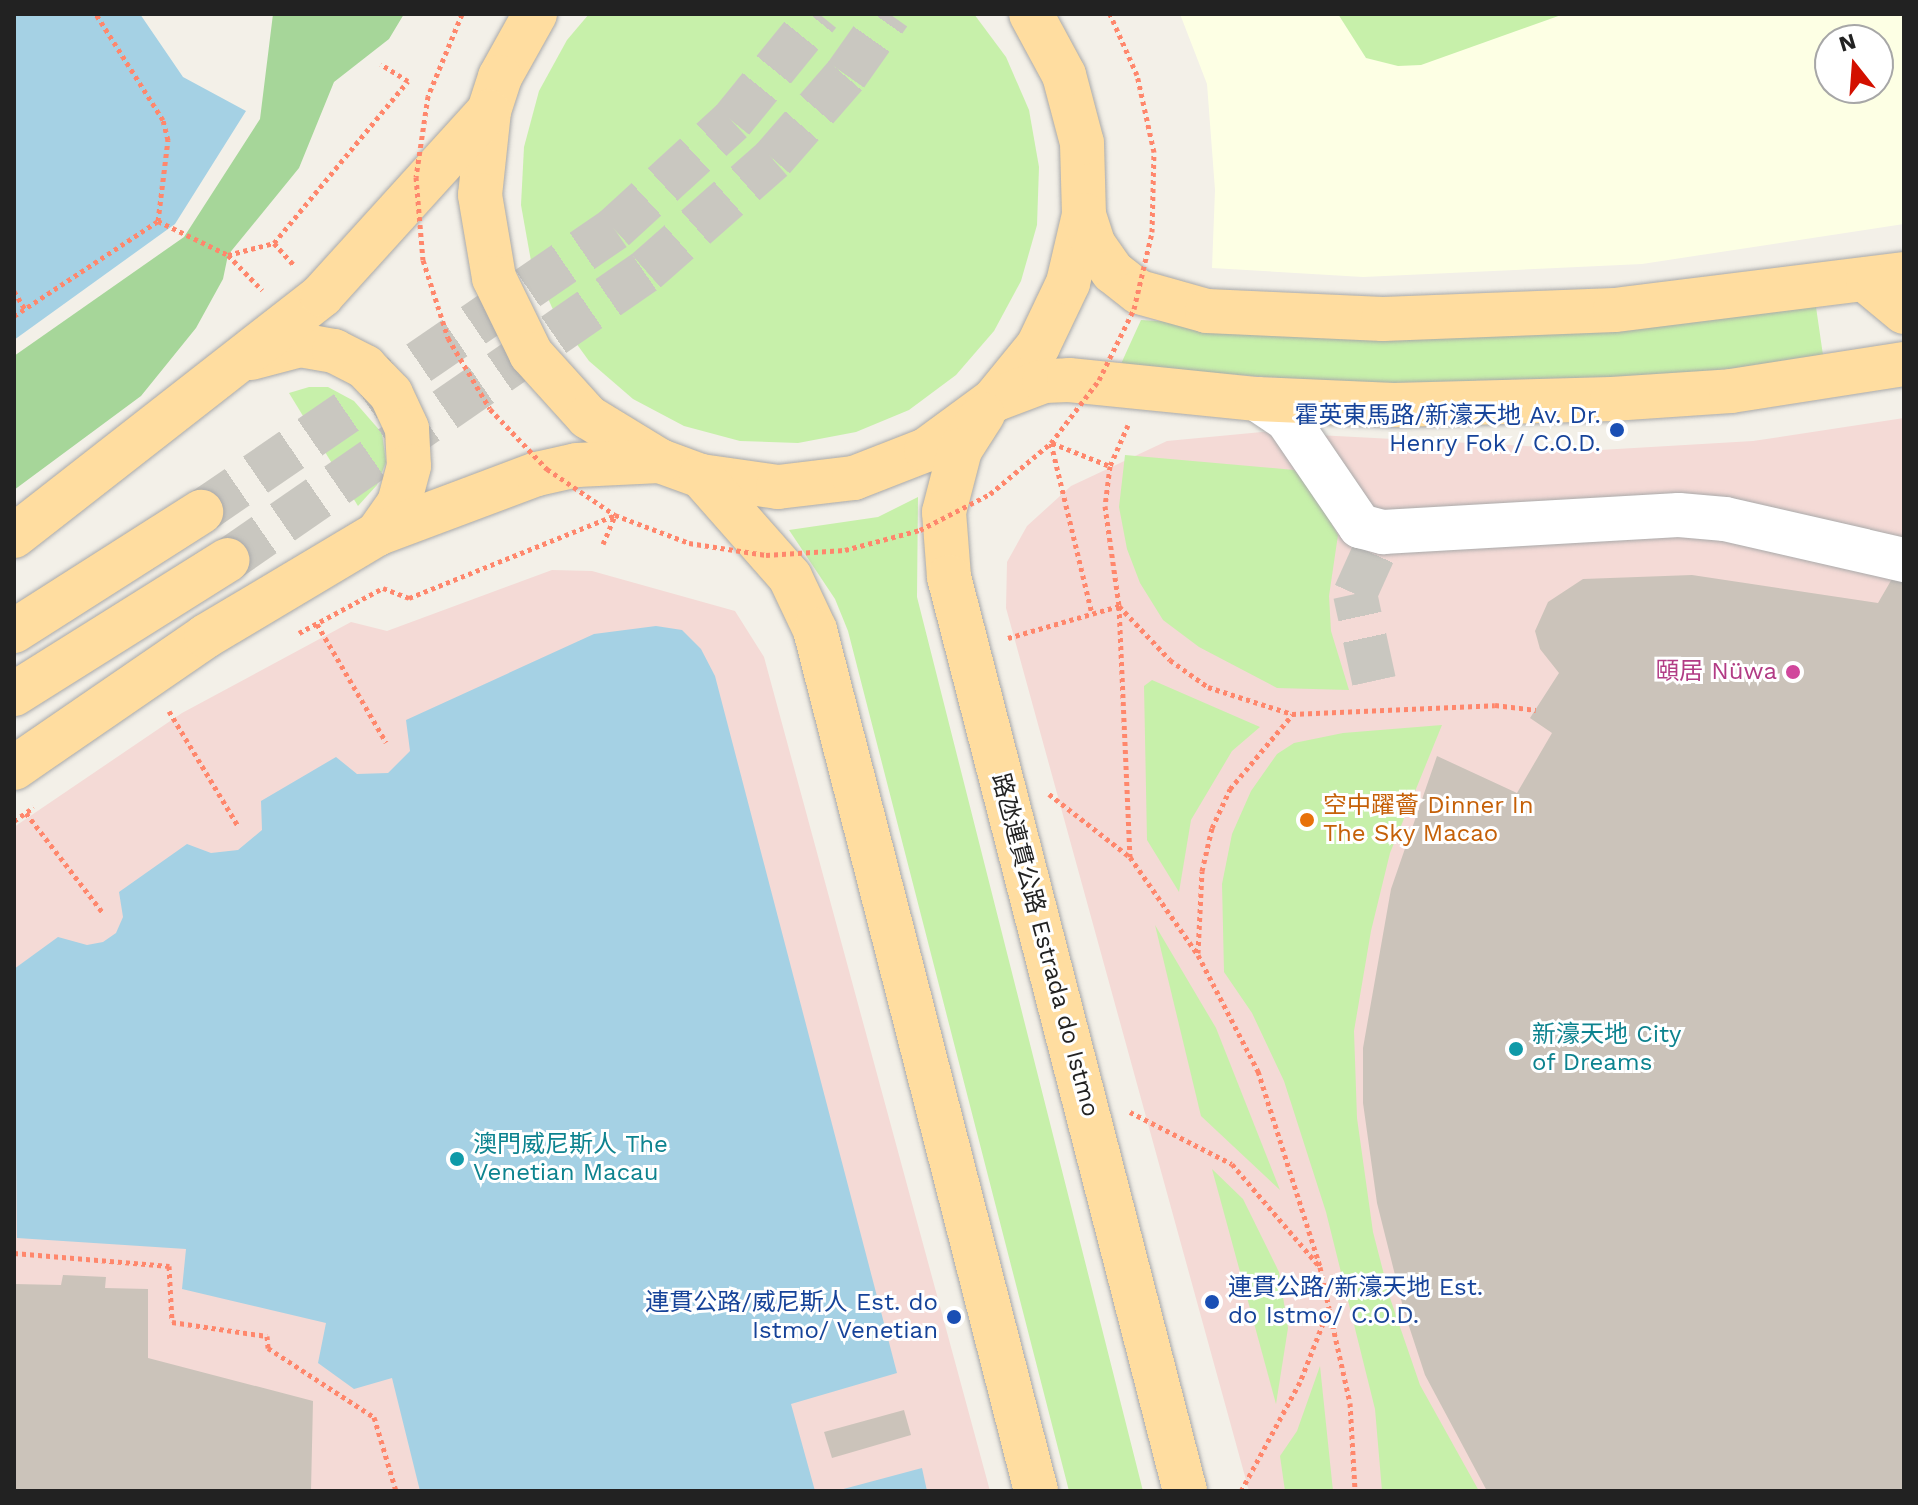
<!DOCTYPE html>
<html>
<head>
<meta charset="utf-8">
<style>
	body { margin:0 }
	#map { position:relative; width:1918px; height:1505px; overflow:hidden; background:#f3f0e8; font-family:"Work Sans","Noto Sans SC",sans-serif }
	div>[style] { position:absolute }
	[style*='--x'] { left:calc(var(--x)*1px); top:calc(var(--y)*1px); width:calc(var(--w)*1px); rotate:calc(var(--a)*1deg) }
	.commercial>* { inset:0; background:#f4dad6 }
	.education>* { inset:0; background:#fdffe4 }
	.grass>* { inset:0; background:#c7f0aa }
	.forest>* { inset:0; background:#a6d699 }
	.water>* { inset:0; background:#a5d1e4 }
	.building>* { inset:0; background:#cbc3ba }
	.minor-tunnel>* { height:44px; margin-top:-22px; transform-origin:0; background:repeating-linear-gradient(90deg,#c9c7c0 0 44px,transparent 0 66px) }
	.major-tunnel>* { height:44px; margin-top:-22px; transform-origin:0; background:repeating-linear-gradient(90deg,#c9c7c0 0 44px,transparent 0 66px) }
	.path>* { height:5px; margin-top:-2.5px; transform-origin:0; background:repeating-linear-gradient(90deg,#ff876c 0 4px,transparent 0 8px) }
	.roads { filter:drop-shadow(0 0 2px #a9a9a9) drop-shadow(0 0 2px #a9a9a9) }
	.minor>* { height:44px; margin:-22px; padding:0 22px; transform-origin:22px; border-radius:22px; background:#fff }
	.major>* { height:44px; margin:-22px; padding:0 22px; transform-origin:22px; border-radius:22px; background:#ffdda0 }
	.path-bridge>* { height:5px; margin-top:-2.5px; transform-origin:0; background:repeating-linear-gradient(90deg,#ff876c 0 4px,transparent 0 8px) }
	.dots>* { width:22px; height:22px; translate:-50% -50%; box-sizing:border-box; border:4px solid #fff; border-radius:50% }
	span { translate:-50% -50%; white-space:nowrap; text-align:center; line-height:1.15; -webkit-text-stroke:6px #fff; paint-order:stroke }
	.transit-label { font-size:24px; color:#164399 }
	.right { translate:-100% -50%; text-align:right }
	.left { translate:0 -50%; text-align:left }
	.hotel-label { font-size:24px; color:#b23c85 }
	.food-label { font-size:24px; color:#c56008 }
	.street-label { font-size:24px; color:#222 }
	.culture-label { font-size:24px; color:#0d838f }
	.frame { position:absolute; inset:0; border:16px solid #222; pointer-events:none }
	.north { position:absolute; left:1814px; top:24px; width:80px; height:80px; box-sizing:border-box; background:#fff; border:2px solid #a7a7a7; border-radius:50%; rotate:343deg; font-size:22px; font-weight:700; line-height:32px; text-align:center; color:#222 }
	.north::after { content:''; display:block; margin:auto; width:28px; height:36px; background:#d31000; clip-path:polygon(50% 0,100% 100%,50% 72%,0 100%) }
</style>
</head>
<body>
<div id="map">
	<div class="commercial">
		<i style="clip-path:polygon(1904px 418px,1904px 1491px,1249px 1491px,1006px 608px,1007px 562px,1027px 526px,1071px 486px,1167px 441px,1262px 432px,1600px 450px,1753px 441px)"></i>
		<i style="clip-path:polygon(552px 570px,592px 571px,735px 611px,764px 657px,990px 1491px,14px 1491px,14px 827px,182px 713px,351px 622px,387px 631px)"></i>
	</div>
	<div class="education">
		<i style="clip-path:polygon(evenodd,1180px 14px,1904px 14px,1904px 224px,1642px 264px,1363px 277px,1212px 268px,1215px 190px,1207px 84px,1180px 14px,1830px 40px,1878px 40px,1878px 88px,1830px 88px,1830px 40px)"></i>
	</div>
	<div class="grass">
		<i style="clip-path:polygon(589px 14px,974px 14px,1006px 57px,1029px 110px,1039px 167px,1037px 225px,1021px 281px,994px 331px,956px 375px,909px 410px,856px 432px,798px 443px,740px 441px,684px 426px,633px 399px,589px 361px,555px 314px,531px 261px,521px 205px,524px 147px,539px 91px,567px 40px)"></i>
		<i style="clip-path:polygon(1338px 14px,1564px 14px,1421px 65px,1398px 66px,1366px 58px)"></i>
		<i style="clip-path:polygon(1816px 307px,1824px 362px,1654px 376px,1358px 384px,1120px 366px,1141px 320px,1349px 333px)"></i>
		<i style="clip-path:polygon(309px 387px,328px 387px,354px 401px,382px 433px,386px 462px,377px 485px,358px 506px,289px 393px)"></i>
		<i style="clip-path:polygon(1125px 455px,1294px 470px,1310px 486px,1338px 535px,1329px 596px,1331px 631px,1349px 690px,1277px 688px,1199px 647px,1163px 620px,1140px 583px,1127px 549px,1119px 507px)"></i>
		<i style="clip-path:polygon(918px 497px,917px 597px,1143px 1491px,1069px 1491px,848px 631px,835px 599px,789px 530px,878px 517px)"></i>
		<i style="clip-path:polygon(1152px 680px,1260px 727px,1232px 751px,1191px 820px,1179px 892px,1147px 840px,1144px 686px)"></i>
		<i style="clip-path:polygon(1442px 725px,1390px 853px,1371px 931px,1354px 1031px,1357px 1118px,1373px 1232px,1390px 1298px,1420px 1385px,1479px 1491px,1382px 1491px,1375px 1409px,1326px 1212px,1284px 1081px,1252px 1013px,1224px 972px,1222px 884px,1232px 834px,1251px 791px,1277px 754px,1294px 743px,1343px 733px)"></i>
		<i style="clip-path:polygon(1155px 925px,1216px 1028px,1280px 1190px,1201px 1116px)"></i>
		<i style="clip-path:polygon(1212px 1169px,1243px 1199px,1279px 1272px,1288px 1328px,1276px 1404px)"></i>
		<i style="clip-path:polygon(1320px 1366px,1333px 1491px,1285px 1491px,1280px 1456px,1297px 1431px)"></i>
	</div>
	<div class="forest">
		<i style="clip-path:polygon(273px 14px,404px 14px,389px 39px,334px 82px,299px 168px,228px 255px,223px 279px,196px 328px,141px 396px,14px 490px,14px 356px,184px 237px,260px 119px)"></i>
	</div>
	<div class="water">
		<i style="clip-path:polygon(14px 14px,140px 14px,183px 77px,246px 111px,175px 224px,14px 340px)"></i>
		<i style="clip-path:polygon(656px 626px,682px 630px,701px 649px,715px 676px,897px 1373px,791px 1404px,815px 1491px,420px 1491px,392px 1378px,354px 1389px,318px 1363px,326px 1323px,182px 1289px,186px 1249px,17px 1238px,14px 969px,58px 937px,87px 945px,103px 942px,116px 933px,123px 917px,119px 892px,187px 844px,211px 853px,238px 850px,262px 830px,261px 801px,336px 757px,357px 774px,388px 773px,410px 751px,406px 720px,594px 634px)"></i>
		<i style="clip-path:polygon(922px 1468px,927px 1491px,836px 1491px)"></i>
	</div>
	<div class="building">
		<i style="clip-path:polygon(1904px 558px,1904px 1491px,1487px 1491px,1425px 1375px,1404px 1311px,1377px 1203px,1363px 1103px,1363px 1048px,1391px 889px,1437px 756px,1517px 793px,1552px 733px,1530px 718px,1559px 673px,1540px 649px,1535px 631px,1548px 602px,1583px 579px,1692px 575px,1878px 603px)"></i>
		<i style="clip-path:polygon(63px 1275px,106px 1277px,105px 1288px,148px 1289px,148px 1358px,313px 1401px,311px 1491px,14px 1491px,14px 1284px,61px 1285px)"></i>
		<i style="clip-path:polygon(904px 1410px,911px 1435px,832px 1458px,824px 1432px)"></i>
	</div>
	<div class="minor-tunnel">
		<i style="--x:1374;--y:681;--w:89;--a:-102.3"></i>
		<i style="--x:1355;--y:594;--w:68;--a:-65.7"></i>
	</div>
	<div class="major-tunnel">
		<i style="--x:201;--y:512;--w:501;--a:-34.42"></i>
		<i style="--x:614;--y:229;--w:160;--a:-42.5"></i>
		<i style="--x:732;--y:121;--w:138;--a:-50.9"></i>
		<i style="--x:228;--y:560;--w:508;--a:-34.66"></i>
		<i style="--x:646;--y:271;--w:169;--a:-41.4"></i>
		<i style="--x:773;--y:159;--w:111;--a:-49"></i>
		<i style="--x:846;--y:75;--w:75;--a:-54.8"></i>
	</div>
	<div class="path">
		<i style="--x:158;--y:221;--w:78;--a:25.9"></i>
		<i style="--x:228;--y:255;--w:49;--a:45.8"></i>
		<i style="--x:274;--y:243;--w:31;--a:48"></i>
		<i style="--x:228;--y:255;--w:48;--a:-14.6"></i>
		<i style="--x:274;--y:243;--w:210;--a:-50.4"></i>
		<i style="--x:408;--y:81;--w:32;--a:-148"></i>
		<i style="--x:14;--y:291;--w:21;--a:59"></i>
		<i style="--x:14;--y:316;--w:173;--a:-33.4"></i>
		<i style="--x:158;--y:221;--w:82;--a:-83"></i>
		<i style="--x:168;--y:140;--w:21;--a:-104"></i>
		<i style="--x:163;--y:120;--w:125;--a:-122.3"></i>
		<i style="--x:1128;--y:425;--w:45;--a:113.7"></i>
		<i style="--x:1110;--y:466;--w:40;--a:97.1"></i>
		<i style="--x:1105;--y:506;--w:101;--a:82"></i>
		<i style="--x:1119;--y:606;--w:251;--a:87.5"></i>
		<i style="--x:1051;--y:443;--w:176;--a:76.5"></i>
		<i style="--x:1052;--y:443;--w:62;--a:21.6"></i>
		<i style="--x:603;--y:544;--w:30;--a:-67"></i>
		<i style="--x:383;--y:588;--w:28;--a:21"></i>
		<i style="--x:409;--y:598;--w:222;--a:-21.9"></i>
		<i style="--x:317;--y:624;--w:137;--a:59.7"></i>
		<i style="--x:299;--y:633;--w:95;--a:-28.2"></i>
		<i style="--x:1008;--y:638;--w:116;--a:-16.1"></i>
		<i style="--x:1119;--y:606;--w:74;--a:46.6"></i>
		<i style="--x:1170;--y:660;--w:47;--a:35.4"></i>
		<i style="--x:1208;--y:687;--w:88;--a:17.8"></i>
		<i style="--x:1292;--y:714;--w:203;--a:-2.5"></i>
		<i style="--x:1495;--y:705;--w:41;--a:7"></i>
		<i style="--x:169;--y:711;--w:134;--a:59"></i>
		<i style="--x:1049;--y:794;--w:103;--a:37.9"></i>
		<i style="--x:1130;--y:857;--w:119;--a:55.2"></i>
		<i style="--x:1198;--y:955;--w:131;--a:62.7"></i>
		<i style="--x:1258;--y:1071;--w:206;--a:72.4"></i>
		<i style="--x:26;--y:813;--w:126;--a:52.4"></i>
		<i style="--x:14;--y:821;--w:24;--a:-35"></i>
		<i style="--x:1198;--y:953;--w:82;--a:-87.2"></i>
		<i style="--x:1202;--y:871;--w:44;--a:-76.9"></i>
		<i style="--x:1212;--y:828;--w:43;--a:-65.2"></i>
		<i style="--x:1230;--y:789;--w:97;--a:-50"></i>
		<i style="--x:1130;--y:1112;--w:114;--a:27"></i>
		<i style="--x:1232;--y:1164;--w:135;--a:49.5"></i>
		<i style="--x:1320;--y:1267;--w:42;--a:77.6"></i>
		<i style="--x:1329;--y:1308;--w:79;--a:111.4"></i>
		<i style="--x:1300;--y:1382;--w:124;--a:118.4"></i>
		<i style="--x:14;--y:1253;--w:156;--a:4.8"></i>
		<i style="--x:169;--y:1266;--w:56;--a:86.9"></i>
		<i style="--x:172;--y:1322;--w:96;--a:8.4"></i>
		<i style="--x:267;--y:1336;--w:12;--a:85"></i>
		<i style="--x:268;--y:1348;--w:126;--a:33.1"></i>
		<i style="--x:374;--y:1417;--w:77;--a:73.4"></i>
		<i style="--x:1329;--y:1309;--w:96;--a:77.4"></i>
		<i style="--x:1350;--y:1403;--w:88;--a:86.7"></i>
	</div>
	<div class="roads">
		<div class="minor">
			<i style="--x:1257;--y:399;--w:36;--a:34"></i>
			<i style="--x:1287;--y:419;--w:130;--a:55.7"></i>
			<i style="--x:1360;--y:526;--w:24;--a:15"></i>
			<i style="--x:1383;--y:532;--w:296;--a:-3.3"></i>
			<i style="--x:1679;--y:515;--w:46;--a:5"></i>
			<i style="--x:1725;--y:519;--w:184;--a:12.9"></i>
		</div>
		<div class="major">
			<i style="--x:535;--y:14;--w:72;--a:119.1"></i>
			<i style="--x:500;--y:77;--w:36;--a:108"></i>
			<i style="--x:489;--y:111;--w:84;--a:96.1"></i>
			<i style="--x:480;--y:195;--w:84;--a:80.4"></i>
			<i style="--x:494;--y:278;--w:85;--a:64"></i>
			<i style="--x:531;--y:354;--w:85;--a:47.9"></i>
			<i style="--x:588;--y:417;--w:84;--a:31.4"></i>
			<i style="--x:660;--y:461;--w:44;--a:20.1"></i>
			<i style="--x:701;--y:476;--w:78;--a:8.1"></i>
			<i style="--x:778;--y:487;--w:77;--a:-6.8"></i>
			<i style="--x:854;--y:478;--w:77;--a:-21.3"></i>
			<i style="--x:926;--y:450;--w:84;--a:-36.3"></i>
			<i style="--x:994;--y:400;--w:70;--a:-50.8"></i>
			<i style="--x:1038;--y:346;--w:70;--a:-64.5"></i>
			<i style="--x:1068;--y:283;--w:70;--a:-76.8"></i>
			<i style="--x:1084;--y:215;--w:72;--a:-91.6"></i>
			<i style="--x:1082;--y:143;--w:70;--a:-104.8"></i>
			<i style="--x:1064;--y:75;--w:69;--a:-118.4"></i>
			<i style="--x:1084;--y:215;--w:32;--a:72"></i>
			<i style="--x:1094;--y:245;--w:33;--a:55"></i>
			<i style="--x:1113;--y:272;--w:33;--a:38"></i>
			<i style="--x:1139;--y:292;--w:71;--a:15.6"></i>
			<i style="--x:1207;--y:311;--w:176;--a:2.6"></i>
			<i style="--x:1383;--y:319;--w:232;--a:-2.2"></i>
			<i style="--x:1615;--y:310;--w:291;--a:-7.1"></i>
			<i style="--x:1868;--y:282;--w:47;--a:39.8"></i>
			<i style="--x:251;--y:358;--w:51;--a:-14.9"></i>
			<i style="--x:300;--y:345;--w:35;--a:10"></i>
			<i style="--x:334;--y:351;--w:35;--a:27"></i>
			<i style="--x:365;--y:367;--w:37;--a:46"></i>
			<i style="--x:391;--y:394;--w:38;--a:65"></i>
			<i style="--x:407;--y:429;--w:37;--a:87"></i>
			<i style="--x:409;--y:466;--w:38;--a:105"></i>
			<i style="--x:399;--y:503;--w:38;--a:125"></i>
			<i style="--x:994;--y:400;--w:53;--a:-20.8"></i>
			<i style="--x:1044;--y:381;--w:25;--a:-2"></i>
			<i style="--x:1069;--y:380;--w:189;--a:5.8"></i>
			<i style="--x:1257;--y:399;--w:137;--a:2.5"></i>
			<i style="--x:1394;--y:405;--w:218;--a:-1.6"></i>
			<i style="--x:1612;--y:399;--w:119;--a:-3.8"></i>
			<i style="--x:1731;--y:391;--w:175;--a:-8.9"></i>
			<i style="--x:983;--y:414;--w:43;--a:122.6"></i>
			<i style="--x:960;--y:450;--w:64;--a:104.5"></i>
			<i style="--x:944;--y:512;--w:65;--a:85.6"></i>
			<i style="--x:949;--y:577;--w:944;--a:75.52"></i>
			<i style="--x:701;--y:476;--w:135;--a:48.6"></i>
			<i style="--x:790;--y:577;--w:59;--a:64.7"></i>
			<i style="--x:815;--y:630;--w:889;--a:75.6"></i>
			<i style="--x:14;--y:536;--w:391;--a:-38"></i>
			<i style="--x:322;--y:295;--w:248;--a:-47.8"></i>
			<i style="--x:14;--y:631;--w:222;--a:-32.5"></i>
			<i style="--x:14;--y:694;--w:252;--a:-32.1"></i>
			<i style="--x:14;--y:768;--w:233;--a:-34.5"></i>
			<i style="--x:206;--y:636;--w:199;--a:-30.8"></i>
			<i style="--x:377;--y:534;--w:171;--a:-20.6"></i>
			<i style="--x:537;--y:474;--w:41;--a:-12.7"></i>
			<i style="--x:577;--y:465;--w:83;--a:-2.8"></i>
		</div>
	</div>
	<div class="path-bridge">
		<i style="--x:462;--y:14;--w:89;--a:112.5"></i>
		<i style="--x:428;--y:96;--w:82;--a:98.4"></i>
		<i style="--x:416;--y:177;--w:83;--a:85.2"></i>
		<i style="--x:423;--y:260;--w:82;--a:72.2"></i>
		<i style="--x:448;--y:338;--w:82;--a:59.4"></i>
		<i style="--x:490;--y:409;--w:83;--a:46.5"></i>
		<i style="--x:547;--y:469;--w:82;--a:34.1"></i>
		<i style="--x:615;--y:515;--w:79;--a:20.7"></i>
		<i style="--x:689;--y:543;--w:78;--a:8.9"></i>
		<i style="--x:766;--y:555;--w:79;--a:-3.6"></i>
		<i style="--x:845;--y:550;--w:78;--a:-14.9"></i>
		<i style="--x:920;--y:530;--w:79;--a:-27.2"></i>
		<i style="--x:990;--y:494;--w:80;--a:-39.9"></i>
		<i style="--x:1051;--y:443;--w:79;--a:-52.7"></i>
		<i style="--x:1099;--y:380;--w:79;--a:-63.8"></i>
		<i style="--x:1134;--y:309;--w:79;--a:-76.8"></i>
		<i style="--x:1152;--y:232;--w:80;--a:-88.6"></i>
		<i style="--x:1154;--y:152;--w:79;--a:-102.4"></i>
		<i style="--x:1137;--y:75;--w:67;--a:-113.9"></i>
	</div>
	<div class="dots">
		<i style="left:1617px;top:430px;background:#1a4fb4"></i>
		<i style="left:1793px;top:672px;background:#d1479c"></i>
		<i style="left:1307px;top:820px;background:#e8710a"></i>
		<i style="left:1516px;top:1049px;background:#0f9aa8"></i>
		<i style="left:457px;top:1159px;background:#0f9aa8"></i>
		<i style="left:1212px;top:1302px;background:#1a4fb4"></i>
		<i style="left:954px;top:1317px;background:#1a4fb4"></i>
	</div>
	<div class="transit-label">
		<span class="right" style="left:1601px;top:430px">霍英東馬路/新濠天地 Av. Dr.<br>Henry Fok / C.O.D.</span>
		<span class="left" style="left:1228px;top:1302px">連貫公路/新濠天地 Est.<br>do Istmo/ C.O.D.</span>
		<span class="right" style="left:938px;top:1317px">連貫公路/威尼斯人 Est. do<br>Istmo/ Venetian</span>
	</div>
	<div class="hotel-label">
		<span class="right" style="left:1777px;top:672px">頤居 Nüwa</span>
	</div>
	<div class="food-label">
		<span class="left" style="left:1323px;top:820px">空中躍薈 Dinner In<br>The Sky Macao</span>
	</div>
	<div class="street-label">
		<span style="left:1045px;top:945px;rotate:75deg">路氹連貫公路 Estrada do Istmo</span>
	</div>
	<div class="culture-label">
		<span class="left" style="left:1532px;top:1049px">新濠天地 City<br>of Dreams</span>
		<span class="left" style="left:473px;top:1159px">澳門威尼斯人 The<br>Venetian Macau</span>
	</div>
	<div class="frame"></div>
	<div class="north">N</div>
</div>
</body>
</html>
